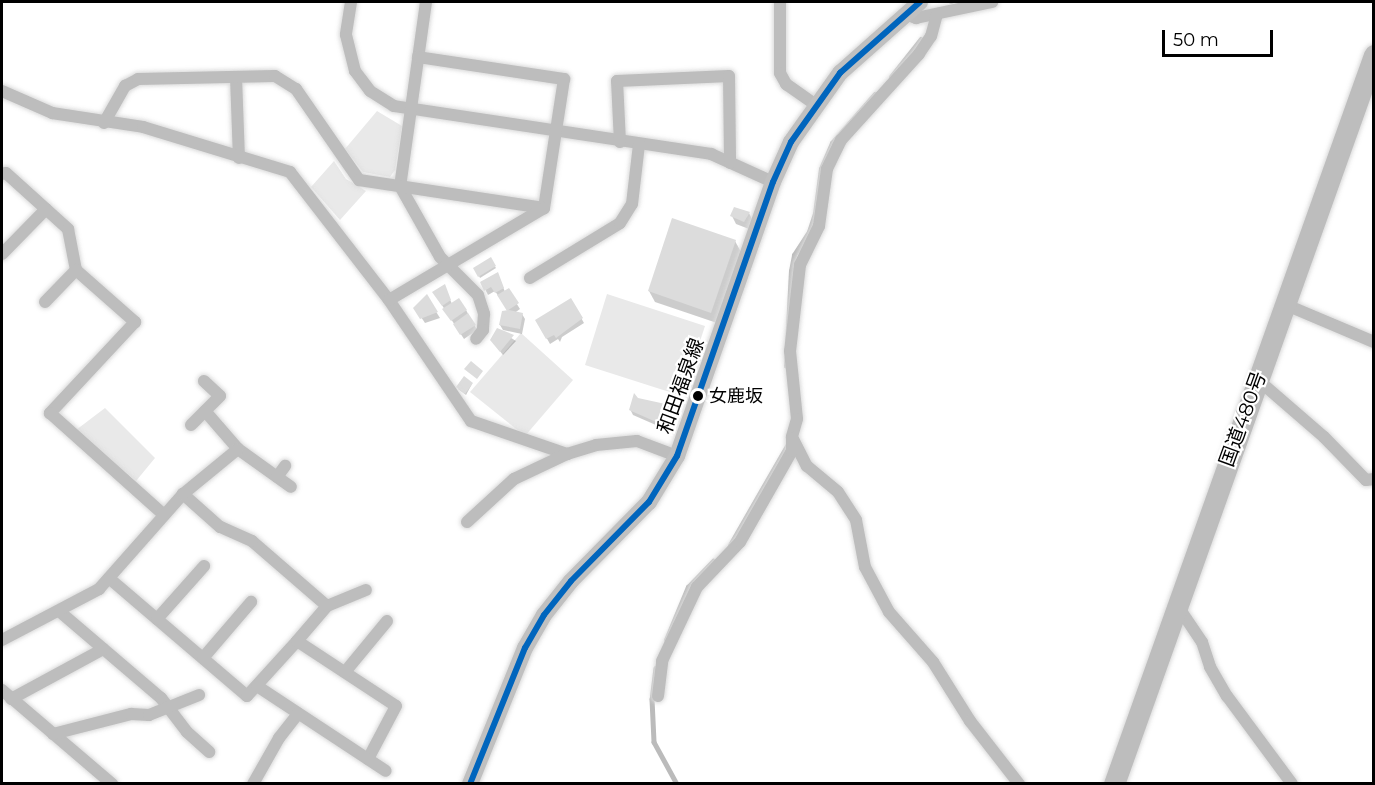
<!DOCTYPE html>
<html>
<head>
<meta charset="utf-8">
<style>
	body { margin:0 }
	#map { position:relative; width:1375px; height:785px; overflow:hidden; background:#fff; font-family:Montserrat,"Noto Sans JP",sans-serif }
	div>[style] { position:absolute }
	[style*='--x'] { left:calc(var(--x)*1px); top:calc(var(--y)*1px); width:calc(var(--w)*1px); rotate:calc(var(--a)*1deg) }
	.green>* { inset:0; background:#e9e9e9 }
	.shadow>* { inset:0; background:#0003 }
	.stream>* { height:4.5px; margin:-2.25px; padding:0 2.25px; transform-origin:2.25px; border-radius:2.25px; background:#bbb }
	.building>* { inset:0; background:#dcdcdc }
	.roads { filter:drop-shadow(0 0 2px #dbdbdb) drop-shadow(0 0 2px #dbdbdb) }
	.street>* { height:12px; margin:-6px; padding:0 6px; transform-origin:6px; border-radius:6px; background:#bdbdbd }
	.secondary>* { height:16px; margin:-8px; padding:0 8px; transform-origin:8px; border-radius:8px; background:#c0c0c0 }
	.highway>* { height:21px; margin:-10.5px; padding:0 10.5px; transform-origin:10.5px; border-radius:10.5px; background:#bdbdbd }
	.bus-1>* { height:6px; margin:-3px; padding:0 3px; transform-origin:3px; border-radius:3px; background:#0065bd }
	.dots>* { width:16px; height:16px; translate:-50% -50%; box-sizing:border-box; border:3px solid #fff; border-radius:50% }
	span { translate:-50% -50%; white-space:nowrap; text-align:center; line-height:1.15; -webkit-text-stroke:4.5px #fff; paint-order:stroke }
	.bus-label { font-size:18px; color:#000 }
	.left { translate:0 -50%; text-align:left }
	.street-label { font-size:20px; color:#000 }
	.frame { position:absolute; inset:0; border:3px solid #000; pointer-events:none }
	.scale { position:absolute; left:1162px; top:30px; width:111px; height:27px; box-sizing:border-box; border:3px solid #000; border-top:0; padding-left:8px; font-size:18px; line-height:21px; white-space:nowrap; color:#000; -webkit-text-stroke:4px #fff; paint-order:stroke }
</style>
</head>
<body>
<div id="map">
	<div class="green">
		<i style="clip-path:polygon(377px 111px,402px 126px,395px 170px,390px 177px,363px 172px,345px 149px)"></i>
		<i style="clip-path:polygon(334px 161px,346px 179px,366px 191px,340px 220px,311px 187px)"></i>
		<i style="clip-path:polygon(607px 294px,705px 326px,682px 396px,585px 365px)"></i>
		<i style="clip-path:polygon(521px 333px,573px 380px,525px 436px,470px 392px)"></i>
		<i style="clip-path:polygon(105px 408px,155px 458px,136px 481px,76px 430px)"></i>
	</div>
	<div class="shadow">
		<i style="clip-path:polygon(749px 213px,753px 221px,749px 229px,736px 224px,732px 216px)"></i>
		<i style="clip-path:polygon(735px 241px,741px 252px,717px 323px,655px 302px,649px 291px)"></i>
		<i style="clip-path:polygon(490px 259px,496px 268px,480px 278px,475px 268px)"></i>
		<i style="clip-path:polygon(498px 274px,505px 292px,508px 290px,520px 309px,513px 314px,522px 314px,525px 319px,522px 334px,503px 330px,500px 325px,510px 314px,495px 291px,488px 295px,482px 283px)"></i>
		<i style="clip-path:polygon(444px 286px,452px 304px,466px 310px,477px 330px,464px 339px,434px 293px)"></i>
		<i style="clip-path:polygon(427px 297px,440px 318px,425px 323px,415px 308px)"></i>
		<i style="clip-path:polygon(571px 300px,584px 323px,562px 337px,560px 342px,558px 339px,550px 344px,537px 321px)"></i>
		<i style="clip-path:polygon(497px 329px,516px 341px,503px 355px,495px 345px)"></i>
		<i style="clip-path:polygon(472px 384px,466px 395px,458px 389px)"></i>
		<i style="clip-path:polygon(637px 399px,669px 406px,671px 411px,665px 429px,633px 415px,630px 409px)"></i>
	</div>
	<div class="stream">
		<i style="--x:951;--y:2;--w:1;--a:0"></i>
		<i style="--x:891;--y:77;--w:48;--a:-51.7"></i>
		<i style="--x:786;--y:366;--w:95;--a:-87"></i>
		<i style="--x:791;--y:271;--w:16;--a:-79"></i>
		<i style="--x:794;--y:255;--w:27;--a:-57"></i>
		<i style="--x:809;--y:232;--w:19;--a:-72"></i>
		<i style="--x:815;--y:214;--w:45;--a:-82.4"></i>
		<i style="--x:821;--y:169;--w:28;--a:-67"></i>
		<i style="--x:832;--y:143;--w:65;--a:-48.7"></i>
		<i style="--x:730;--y:545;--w:116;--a:-60.1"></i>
		<i style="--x:666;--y:640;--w:57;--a:-67.5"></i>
		<i style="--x:688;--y:587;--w:36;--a:-46"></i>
		<i style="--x:656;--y:668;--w:31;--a:97"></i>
		<i style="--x:652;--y:699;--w:43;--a:87.3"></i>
		<i style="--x:654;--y:742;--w:48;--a:61.3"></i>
	</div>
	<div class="building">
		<i style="clip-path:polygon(734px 207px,750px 212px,744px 222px,730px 216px)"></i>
		<i style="clip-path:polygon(672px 218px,736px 240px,711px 313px,648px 291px)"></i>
		<i style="clip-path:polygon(491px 257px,496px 266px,478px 277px,473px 268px)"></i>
		<i style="clip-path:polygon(498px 272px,504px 288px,495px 293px,491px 287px,484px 291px,480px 282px)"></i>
		<i style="clip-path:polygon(445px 284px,451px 300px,442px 306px,432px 292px)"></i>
		<i style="clip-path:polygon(509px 288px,519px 303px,507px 311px,497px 295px)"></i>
		<i style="clip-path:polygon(427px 294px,438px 312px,420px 319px,413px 308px)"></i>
		<i style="clip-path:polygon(459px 298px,467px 310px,451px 321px,442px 309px)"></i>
		<i style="clip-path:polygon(571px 298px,583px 318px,556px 338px,554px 335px,546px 339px,535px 320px)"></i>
		<i style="clip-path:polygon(509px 310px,523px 313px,520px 329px,499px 325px,502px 311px)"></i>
		<i style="clip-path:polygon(468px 313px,476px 325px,460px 335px,453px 324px)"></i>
		<i style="clip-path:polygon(497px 328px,514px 335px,500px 352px,490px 340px)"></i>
		<i style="clip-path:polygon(471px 361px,483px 371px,477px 379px,464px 369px)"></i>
		<i style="clip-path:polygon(464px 376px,473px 383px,465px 394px,456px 387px)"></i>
		<i style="clip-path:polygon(634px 393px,638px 398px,670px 405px,663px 425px,629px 410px)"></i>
	</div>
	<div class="roads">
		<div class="street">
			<i style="--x:351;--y:2;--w:33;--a:99"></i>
			<i style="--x:346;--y:35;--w:37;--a:76"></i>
			<i style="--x:355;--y:71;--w:25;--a:53"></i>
			<i style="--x:370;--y:91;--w:28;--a:32"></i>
			<i style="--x:394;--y:106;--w:321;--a:8.6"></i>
			<i style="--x:711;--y:154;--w:68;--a:24.3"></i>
			<i style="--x:426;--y:2;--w:186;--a:98"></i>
			<i style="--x:400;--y:186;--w:81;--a:60.6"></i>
			<i style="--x:440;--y:257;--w:54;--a:45"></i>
			<i style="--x:478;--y:295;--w:20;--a:72"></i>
			<i style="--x:484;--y:314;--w:16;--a:94"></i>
			<i style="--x:483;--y:330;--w:11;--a:128"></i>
			<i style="--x:780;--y:2;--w:71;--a:90"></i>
			<i style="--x:780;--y:73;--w:13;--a:61"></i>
			<i style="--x:786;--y:84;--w:35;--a:35"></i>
			<i style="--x:906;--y:14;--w:11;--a:22"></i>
			<i style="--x:916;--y:18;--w:78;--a:-11.9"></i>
			<i style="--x:937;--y:14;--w:23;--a:105"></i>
			<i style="--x:931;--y:36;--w:22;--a:124"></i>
			<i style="--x:919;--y:54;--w:116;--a:132.2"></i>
			<i style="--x:841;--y:140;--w:32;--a:116"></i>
			<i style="--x:827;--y:169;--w:58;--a:98"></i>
			<i style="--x:819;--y:226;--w:43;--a:116"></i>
			<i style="--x:800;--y:265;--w:87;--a:96.6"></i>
			<i style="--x:790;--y:351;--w:68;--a:84.1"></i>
			<i style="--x:797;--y:419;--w:19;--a:106"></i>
			<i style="--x:792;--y:437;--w:33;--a:63"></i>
			<i style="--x:807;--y:466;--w:40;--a:40"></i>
			<i style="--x:838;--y:492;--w:33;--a:57"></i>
			<i style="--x:856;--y:520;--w:48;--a:79.2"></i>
			<i style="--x:865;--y:567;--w:51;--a:61.9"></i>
			<i style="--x:889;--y:612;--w:67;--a:48.7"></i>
			<i style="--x:933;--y:662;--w:70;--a:57.9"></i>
			<i style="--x:970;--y:721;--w:80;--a:52.1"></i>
			<i style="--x:418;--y:57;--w:148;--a:8.6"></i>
			<i style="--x:564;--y:79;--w:131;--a:98.8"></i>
			<i style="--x:236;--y:77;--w:81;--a:87.9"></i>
			<i style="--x:2;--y:91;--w:55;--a:23.7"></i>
			<i style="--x:52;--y:113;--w:92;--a:8.7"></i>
			<i style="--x:143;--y:127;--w:154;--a:17"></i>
			<i style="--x:290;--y:172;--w:162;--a:52.3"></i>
			<i style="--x:389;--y:300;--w:146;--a:55.9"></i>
			<i style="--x:471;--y:421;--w:102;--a:19"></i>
			<i style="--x:567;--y:454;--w:30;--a:-17"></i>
			<i style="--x:596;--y:445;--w:41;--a:-5.6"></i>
			<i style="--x:637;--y:441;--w:43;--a:20.6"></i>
			<i style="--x:104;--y:123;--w:43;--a:-60.4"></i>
			<i style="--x:125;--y:86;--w:15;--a:-28"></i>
			<i style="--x:138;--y:79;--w:137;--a:-1.3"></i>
			<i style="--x:275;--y:76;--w:25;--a:32"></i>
			<i style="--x:296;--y:89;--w:111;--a:55.3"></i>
			<i style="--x:359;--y:180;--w:187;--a:8.6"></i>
			<i style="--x:544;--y:208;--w:180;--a:149.3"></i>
			<i style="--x:620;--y:142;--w:61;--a:-92.8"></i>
			<i style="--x:617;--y:81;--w:112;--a:-2.6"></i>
			<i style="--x:729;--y:76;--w:87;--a:89.3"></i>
			<i style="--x:2;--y:174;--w:4;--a:-14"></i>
			<i style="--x:6;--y:173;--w:84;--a:42.1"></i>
			<i style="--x:68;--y:229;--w:42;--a:79"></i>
			<i style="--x:76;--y:270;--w:79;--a:41.4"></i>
			<i style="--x:135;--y:322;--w:125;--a:133"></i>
			<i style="--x:50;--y:413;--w:153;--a:41.8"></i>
			<i style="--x:2;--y:254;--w:63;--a:-45.6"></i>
			<i style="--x:530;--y:278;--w:105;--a:-31.4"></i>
			<i style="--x:620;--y:223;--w:22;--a:-58"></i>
			<i style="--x:632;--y:204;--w:60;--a:-83.3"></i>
			<i style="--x:45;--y:302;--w:45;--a:-45.9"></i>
			<i style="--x:1284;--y:304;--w:98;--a:22.9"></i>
			<i style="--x:1257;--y:379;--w:89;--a:40.9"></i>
			<i style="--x:1324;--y:437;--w:60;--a:45.7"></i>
			<i style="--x:1366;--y:480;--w:8;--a:-7"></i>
			<i style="--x:205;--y:411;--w:50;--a:49"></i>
			<i style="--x:238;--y:449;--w:65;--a:35.6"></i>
			<i style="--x:191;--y:425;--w:41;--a:-45"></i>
			<i style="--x:220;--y:396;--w:22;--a:-137"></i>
			<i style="--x:277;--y:477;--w:14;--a:-54"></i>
			<i style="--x:467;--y:522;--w:64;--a:-42.5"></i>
			<i style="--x:514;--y:479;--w:59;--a:-25.3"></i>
			<i style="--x:110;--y:579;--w:180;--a:40.5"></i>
			<i style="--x:247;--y:696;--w:74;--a:-47.7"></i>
			<i style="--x:297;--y:641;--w:46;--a:-49.4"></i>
			<i style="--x:327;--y:606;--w:99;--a:-139.1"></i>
			<i style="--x:252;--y:541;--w:35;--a:-156"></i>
			<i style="--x:220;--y:527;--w:50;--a:-138.3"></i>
			<i style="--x:1177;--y:605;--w:45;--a:56"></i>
			<i style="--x:1202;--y:642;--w:26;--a:72"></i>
			<i style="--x:1210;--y:667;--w:34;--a:60"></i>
			<i style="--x:1227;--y:696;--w:109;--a:53.5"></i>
			<i style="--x:327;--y:606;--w:42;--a:-22.3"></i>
			<i style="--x:59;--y:611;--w:134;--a:40.5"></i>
			<i style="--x:161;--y:698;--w:43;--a:52.6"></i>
			<i style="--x:187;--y:732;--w:30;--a:42"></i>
			<i style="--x:157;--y:619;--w:71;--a:-48.4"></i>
			<i style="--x:2;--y:640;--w:110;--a:-27.7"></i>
			<i style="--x:99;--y:589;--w:127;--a:-48.5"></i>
			<i style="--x:183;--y:494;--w:71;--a:-39.3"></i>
			<i style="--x:297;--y:641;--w:118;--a:33.3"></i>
			<i style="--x:396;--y:706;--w:60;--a:117.8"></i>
			<i style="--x:203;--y:658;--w:74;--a:-49.4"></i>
			<i style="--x:345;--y:672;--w:66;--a:-50.5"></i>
			<i style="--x:257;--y:686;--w:154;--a:33.4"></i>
			<i style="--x:2;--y:690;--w:145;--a:40.5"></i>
			<i style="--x:658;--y:696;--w:35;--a:-83"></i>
			<i style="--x:662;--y:661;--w:82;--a:-64.7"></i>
			<i style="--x:697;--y:587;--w:62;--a:-46.3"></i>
			<i style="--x:740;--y:542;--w:105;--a:-60.3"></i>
			<i style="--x:792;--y:451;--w:13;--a:-90"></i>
			<i style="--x:11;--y:699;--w:105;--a:-28.5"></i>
			<i style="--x:53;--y:734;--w:81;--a:-14.4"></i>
			<i style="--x:131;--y:714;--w:18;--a:3"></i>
			<i style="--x:149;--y:715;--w:54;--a:-21.8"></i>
			<i style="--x:253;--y:784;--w:53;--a:-60.5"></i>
			<i style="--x:279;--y:738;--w:31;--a:-52"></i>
		</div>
		<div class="secondary">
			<i style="--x:470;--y:784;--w:147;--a:-68"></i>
			<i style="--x:525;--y:648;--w:38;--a:-60"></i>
			<i style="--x:544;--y:615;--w:43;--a:-51.5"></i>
			<i style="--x:571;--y:581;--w:111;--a:-45.4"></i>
			<i style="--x:649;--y:502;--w:54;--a:-58.7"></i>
			<i style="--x:677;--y:456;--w:290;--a:-70.7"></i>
			<i style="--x:773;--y:182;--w:44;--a:-65.8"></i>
			<i style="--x:791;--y:142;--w:85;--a:-54.6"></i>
			<i style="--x:840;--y:73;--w:107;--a:-41.6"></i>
		</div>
		<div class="highway">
			<i style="--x:1114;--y:784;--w:774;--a:-70.37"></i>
		</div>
	</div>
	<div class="bus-1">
		<i style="--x:470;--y:784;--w:147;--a:-68"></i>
		<i style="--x:525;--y:648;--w:38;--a:-60"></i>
		<i style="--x:544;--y:615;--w:43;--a:-51.5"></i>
		<i style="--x:571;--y:581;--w:111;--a:-45.4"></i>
		<i style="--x:649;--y:502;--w:54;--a:-58.7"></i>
		<i style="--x:677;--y:456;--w:290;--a:-70.7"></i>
		<i style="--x:773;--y:182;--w:44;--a:-65.8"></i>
		<i style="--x:791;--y:142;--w:85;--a:-54.6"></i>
		<i style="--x:840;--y:73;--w:107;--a:-41.6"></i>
	</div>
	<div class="dots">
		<i style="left:698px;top:396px;background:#000"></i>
	</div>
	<div class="bus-label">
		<span class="left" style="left:709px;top:396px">女鹿坂</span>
	</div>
	<div class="street-label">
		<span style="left:681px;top:386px;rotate:-70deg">和田福泉線</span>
		<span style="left:1243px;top:419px;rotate:-70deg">国道480号</span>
	</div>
	<div class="frame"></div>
	<div class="scale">50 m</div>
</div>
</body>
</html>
